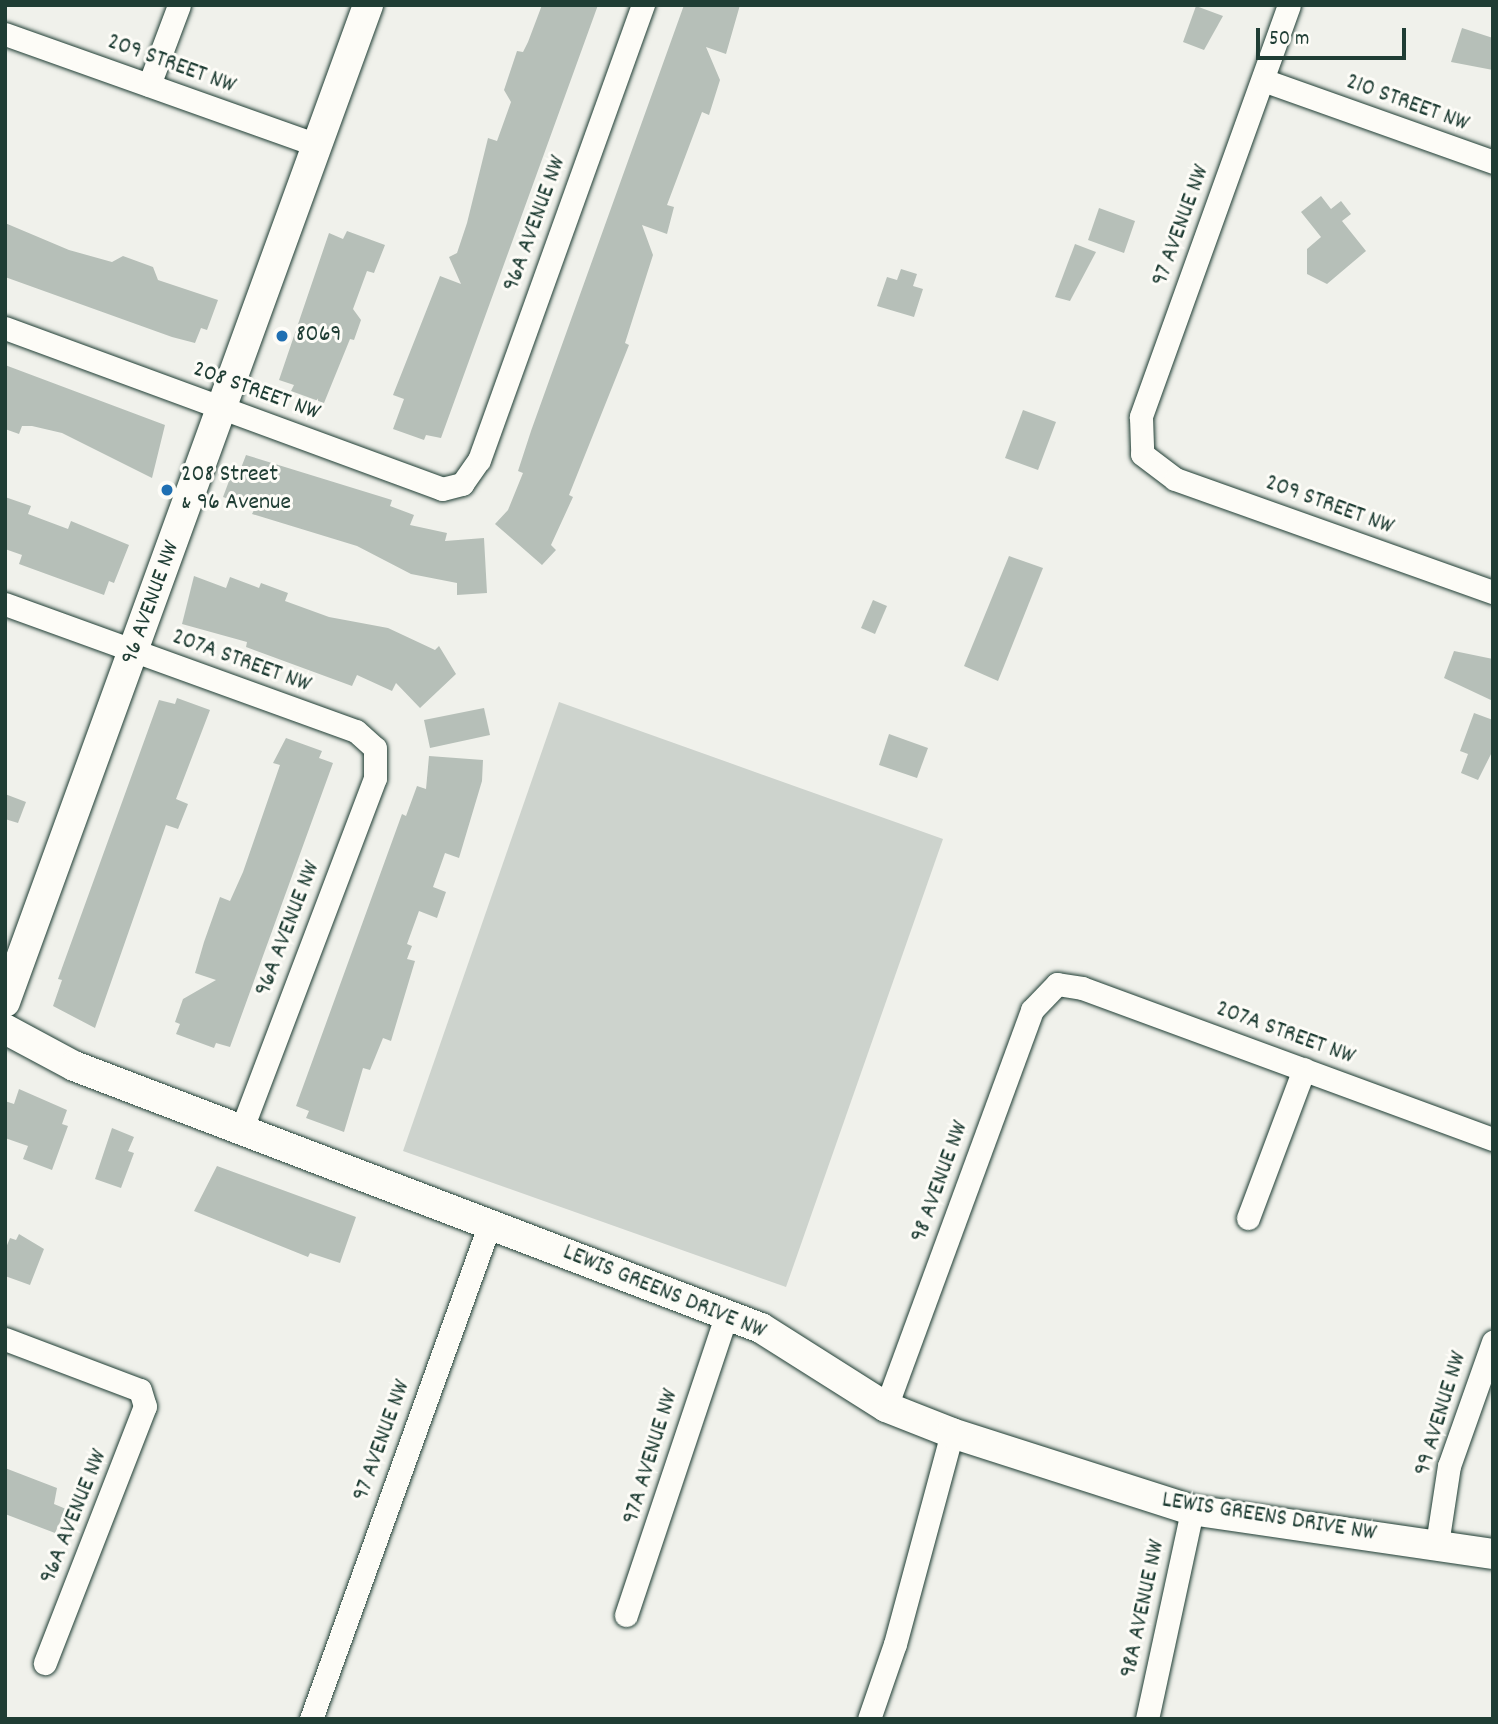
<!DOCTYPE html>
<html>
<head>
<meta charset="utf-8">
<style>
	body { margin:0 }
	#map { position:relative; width:1498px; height:1724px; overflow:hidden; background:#f0f1eb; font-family:Dekko,sans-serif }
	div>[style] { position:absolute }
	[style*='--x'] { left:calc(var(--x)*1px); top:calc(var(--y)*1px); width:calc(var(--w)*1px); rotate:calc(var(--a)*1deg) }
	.green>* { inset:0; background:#cdd3cd }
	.building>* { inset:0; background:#b6bfb8 }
	.roads { filter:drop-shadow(0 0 2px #1f3d34) drop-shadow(0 0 2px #1f3d34) }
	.minor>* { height:23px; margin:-11.5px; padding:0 11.5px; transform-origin:11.5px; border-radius:11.5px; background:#fdfcf7 }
	.tertiary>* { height:30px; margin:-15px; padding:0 15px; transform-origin:15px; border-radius:15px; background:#fdfcf7 }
	.dots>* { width:19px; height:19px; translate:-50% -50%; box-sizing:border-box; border:4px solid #fdfcf7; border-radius:50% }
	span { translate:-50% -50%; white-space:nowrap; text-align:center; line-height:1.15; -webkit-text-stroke:6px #fdfcf7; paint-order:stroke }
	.street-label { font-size:24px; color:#1f3d34 }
	.poi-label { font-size:24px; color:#1f3d34 }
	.left { translate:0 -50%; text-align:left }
	.frame { position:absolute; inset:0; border:7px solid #1f3d34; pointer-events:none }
	.scale { position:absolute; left:1256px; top:28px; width:150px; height:32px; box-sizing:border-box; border:4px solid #1f3d34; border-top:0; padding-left:9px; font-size:21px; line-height:24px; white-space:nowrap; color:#1f3d34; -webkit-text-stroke:5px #fdfcf7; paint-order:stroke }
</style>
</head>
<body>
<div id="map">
	<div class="green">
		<i style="clip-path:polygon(559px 702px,943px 839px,786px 1287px,403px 1151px)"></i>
	</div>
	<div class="building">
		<i style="clip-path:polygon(542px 5px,598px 5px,441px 438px,426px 435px,424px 440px,393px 429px,404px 399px,393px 395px,440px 276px,461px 284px,449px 257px,457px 253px,467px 223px,488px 138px,497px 141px,511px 102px,504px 90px,517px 51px,523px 52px,528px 42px)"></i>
		<i style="clip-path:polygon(684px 5px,740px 5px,726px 54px,706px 47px,720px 80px,709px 115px,702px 112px,667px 205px,674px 207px,667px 234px,642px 225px,653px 255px,625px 343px,629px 345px,569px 495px,573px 497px,551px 545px,556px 550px,542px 565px,495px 524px,508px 510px,523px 473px,518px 471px,531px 431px)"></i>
		<i style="clip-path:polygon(1196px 6px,1223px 16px,1204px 50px,1183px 42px)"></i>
		<i style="clip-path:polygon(1462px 28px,1493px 38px,1493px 70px,1451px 62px)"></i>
		<i style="clip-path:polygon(1321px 196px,1331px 209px,1341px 201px,1351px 214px,1342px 221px,1366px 251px,1327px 284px,1307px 274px,1307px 249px,1321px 237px,1301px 212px)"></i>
		<i style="clip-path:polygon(1099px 208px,1135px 221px,1124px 253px,1088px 240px)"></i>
		<i style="clip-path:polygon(5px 223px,69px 250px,112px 262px,123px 256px,153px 267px,158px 280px,218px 300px,207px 330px,201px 328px,195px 343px,172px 337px,5px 277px)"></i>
		<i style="clip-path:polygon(347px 231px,385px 245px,374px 273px,367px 271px,353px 309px,361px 320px,354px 340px,350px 339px,324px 403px,291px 391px,294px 385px,279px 380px,329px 233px,343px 239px)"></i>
		<i style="clip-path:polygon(1075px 244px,1096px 252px,1070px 301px,1055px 297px)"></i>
		<i style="clip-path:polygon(901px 269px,917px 274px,913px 286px,923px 289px,914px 317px,877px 306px,887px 277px,897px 280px)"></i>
		<i style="clip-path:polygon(5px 365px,165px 425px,152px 478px,62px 433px,32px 426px,22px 426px,19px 434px,5px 429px)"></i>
		<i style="clip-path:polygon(1023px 410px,1056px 422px,1038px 470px,1005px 458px)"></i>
		<i style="clip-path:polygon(246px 455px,392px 500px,390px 506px,414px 515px,410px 525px,447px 533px,445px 541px,484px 538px,487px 593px,457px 595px,457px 583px,411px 574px,357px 546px,252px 514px,255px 508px,223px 497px,235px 465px,241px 468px)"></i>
		<i style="clip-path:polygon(5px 497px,31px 506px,28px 514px,68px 529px,71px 521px,129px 545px,114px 583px,109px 581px,104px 595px,19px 564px,22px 555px,5px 549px)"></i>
		<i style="clip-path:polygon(1009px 556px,1043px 568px,998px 681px,964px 666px)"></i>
		<i style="clip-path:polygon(194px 576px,226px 588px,230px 577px,259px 588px,261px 583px,288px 593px,285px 601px,329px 617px,388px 628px,435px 650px,439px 646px,456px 674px,420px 708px,396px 683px,392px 691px,357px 675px,352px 686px,246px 647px,247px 642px,182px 624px)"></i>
		<i style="clip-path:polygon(873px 600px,887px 606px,875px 634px,861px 628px)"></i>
		<i style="clip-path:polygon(1454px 651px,1493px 659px,1493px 701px,1444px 678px)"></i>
		<i style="clip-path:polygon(177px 698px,210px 710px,176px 799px,188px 804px,178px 829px,166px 825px,95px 1028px,53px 1006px,62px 980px,58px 979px,159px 700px,175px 704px)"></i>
		<i style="clip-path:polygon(484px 708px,490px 735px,430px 748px,424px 720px)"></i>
		<i style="clip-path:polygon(1474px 713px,1493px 720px,1493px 750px,1478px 780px,1461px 773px,1468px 754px,1460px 751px)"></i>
		<i style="clip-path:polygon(889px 734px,928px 748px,917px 778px,879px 765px)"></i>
		<i style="clip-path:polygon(286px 738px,322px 751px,319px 758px,333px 763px,230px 1047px,216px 1043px,214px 1048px,176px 1034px,180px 1024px,175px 1022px,183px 999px,216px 980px,195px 973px,204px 942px,220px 897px,230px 901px,243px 872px,280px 765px,273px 763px)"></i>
		<i style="clip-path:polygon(429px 756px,483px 760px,482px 781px,459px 858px,445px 853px,433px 887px,446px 892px,437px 918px,419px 911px,407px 944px,412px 946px,407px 959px,415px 961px,391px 1041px,383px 1038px,370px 1070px,363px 1068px,344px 1132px,306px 1118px,309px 1111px,296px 1106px,402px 814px,406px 816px,417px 786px,426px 789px)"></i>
		<i style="clip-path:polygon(5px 794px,26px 802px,18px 823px,5px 819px)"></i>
		<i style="clip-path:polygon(19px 1089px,67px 1110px,62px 1124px,68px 1126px,52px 1170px,23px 1159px,28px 1146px,5px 1138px,5px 1101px,14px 1104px)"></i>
		<i style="clip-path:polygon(112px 1128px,134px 1137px,128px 1151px,134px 1153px,121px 1188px,95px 1179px)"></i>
		<i style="clip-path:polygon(217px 1166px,356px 1217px,340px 1263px,310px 1253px,308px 1257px,194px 1211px)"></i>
		<i style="clip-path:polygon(19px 1234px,44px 1249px,30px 1285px,5px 1276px,5px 1250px,10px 1238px,16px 1240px)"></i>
		<i style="clip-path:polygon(5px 1468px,57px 1488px,54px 1504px,66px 1509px,55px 1533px,5px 1514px)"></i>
	</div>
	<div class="roads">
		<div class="minor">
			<i style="--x:1289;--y:5;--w:438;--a:109.8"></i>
			<i style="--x:1141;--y:417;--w:37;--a:88"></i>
			<i style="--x:1142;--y:454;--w:41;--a:37.1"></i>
			<i style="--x:1175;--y:479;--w:337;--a:19.6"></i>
			<i style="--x:5;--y:34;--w:333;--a:19.6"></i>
			<i style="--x:1263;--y:80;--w:244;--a:19.6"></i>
			<i style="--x:149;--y:85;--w:85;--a:-69.4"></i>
			<i style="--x:5;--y:328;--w:466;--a:20.2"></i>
			<i style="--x:442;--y:489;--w:21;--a:-14"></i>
			<i style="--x:462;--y:484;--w:29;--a:-55"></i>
			<i style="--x:479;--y:460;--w:484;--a:-70.2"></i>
			<i style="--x:5;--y:604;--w:373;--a:19.9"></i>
			<i style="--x:356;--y:731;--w:25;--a:42"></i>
			<i style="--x:375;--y:748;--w:30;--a:90"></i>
			<i style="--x:375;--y:778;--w:374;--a:110.8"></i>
			<i style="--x:1248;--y:1218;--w:159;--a:-69.4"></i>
			<i style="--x:5;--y:1339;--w:144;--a:20.7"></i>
			<i style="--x:140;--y:1390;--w:17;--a:73"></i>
			<i style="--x:145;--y:1406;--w:276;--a:111.3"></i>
			<i style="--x:886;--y:1407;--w:423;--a:-69.8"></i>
			<i style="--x:1032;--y:1010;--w:36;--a:-46"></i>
			<i style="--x:1057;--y:984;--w:25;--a:9"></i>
			<i style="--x:1082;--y:988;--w:438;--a:20.2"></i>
			<i style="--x:1437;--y:1544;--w:79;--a:-81.3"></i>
			<i style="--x:1449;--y:1466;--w:132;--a:-70.5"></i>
			<i style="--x:626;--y:1615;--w:318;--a:-71.5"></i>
			<i style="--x:311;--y:1719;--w:524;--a:-70.15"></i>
			<i style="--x:869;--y:1719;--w:79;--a:-70.9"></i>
			<i style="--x:895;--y:1644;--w:219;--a:-74.9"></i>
			<i style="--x:1147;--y:1719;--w:214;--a:-77.8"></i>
		</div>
		<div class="tertiary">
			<i style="--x:5;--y:1002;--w:1061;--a:-69.99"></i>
			<i style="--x:5;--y:1029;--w:78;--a:28.2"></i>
			<i style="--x:74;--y:1066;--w:735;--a:20.88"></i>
			<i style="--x:761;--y:1328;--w:148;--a:32.3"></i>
			<i style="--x:886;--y:1407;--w:71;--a:21.5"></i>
			<i style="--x:952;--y:1433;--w:252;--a:17.8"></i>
			<i style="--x:1192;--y:1510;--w:304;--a:8.3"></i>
		</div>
	</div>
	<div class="dots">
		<i style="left:282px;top:336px;background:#1f6fb2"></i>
		<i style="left:167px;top:490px;background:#1f6fb2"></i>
	</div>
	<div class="street-label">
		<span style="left:171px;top:65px;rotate:20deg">209 STREET NW</span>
		<span style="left:1407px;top:104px;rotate:20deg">210 STREET NW</span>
		<span style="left:536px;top:224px;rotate:-70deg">96A AVENUE NW</span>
		<span style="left:1182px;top:226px;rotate:-70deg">97 AVENUE NW</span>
		<span style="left:256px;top:392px;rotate:20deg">208 STREET NW</span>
		<span style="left:1329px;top:506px;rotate:20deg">209 STREET NW</span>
		<span style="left:152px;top:603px;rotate:-70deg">96 AVENUE NW</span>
		<span style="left:241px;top:662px;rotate:20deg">207A STREET NW</span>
		<span style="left:289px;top:929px;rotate:-69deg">96A AVENUE NW</span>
		<span style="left:1285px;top:1034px;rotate:20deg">207A STREET NW</span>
		<span style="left:941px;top:1182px;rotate:-70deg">98 AVENUE NW</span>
		<span style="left:664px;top:1293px;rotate:22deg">LEWIS GREENS DRIVE NW</span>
		<span style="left:1442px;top:1414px;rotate:-73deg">99 AVENUE NW</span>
		<span style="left:383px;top:1441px;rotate:-70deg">97 AVENUE NW</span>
		<span style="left:652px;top:1457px;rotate:-73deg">97A AVENUE NW</span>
		<span style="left:75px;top:1517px;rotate:-68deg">96A AVENUE NW</span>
		<span style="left:1269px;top:1518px;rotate:9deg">LEWIS GREENS DRIVE NW</span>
		<span style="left:1144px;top:1609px;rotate:-78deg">98A AVENUE NW</span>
	</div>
	<div class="poi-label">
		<span class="left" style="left:296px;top:336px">8069</span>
		<span class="left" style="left:181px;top:490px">208 Street<br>&amp; 96 Avenue</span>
	</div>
	<div class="frame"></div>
	<div class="scale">50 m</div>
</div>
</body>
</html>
